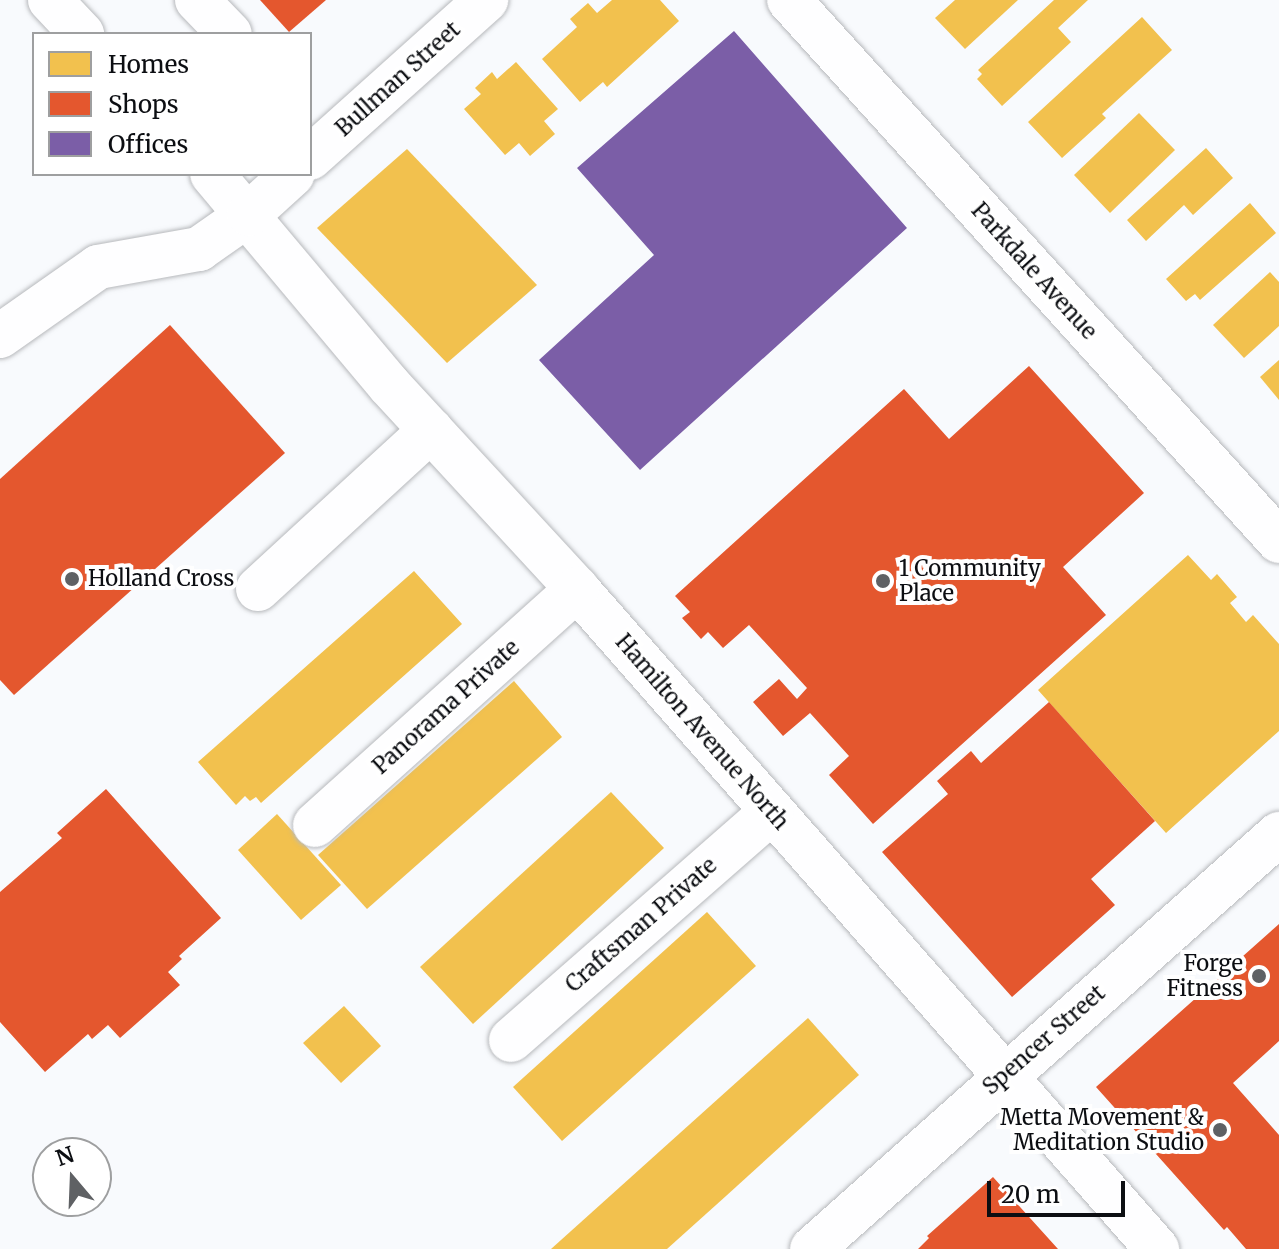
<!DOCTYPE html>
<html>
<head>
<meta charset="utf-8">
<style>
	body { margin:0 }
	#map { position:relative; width:1279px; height:1249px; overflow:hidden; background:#f8fafd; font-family:Merriweather,serif }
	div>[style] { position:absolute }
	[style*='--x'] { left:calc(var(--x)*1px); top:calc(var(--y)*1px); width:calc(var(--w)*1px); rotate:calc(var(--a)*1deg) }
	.homes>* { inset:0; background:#f2c14e }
	.shops>* { inset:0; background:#e4572e }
	.offices>* { inset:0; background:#7b5ea7 }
	.roads { filter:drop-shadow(0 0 2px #b7b9bc) drop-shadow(0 0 2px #b7b9bc) }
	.minor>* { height:44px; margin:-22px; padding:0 22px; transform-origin:22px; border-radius:22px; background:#fefeff }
	.major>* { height:44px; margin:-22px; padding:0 22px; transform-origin:22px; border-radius:22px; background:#fefeff }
	.dots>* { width:22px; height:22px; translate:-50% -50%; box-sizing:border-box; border:4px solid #fff; border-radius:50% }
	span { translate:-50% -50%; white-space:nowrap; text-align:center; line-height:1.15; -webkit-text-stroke:8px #fff; paint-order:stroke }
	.street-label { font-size:22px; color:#0c0e12 }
	.poi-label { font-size:22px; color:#0c0e12 }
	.left { translate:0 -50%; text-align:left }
	.right { translate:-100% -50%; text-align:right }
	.legend { position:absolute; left:32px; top:32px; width:280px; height:144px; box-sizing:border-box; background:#fff; border:2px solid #9e9fa0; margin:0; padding:10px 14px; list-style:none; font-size:24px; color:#0c0e12 }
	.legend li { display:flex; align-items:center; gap:16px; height:40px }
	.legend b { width:40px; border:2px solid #9e9fa0 }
	.north { position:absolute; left:32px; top:1137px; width:80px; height:80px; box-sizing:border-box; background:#fff; border:2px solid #9e9fa0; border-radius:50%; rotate:341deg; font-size:22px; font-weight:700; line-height:32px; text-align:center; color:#0c0e12 }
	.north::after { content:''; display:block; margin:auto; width:28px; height:36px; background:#5f6164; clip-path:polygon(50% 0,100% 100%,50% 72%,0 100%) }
	.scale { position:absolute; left:987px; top:1181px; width:138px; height:36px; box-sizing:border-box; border:4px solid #0c0e12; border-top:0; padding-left:10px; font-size:24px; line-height:28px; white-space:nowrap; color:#0c0e12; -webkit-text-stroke:6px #fff; paint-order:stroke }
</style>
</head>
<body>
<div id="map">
	<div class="homes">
		<i style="clip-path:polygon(612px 0,660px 0,679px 21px,607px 87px,603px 82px,580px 102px,542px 59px,577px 27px,570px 19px,588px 3px,597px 13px)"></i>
		<i style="clip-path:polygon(955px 0,1018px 0,965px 49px,935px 18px)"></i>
		<i style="clip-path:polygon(1054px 0,1088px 0,1058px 28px,1071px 42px,1002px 106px,977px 79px,982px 74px,978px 70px)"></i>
		<i style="clip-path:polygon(1142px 17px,1172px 50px,1102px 114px,1106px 118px,1062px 158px,1028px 122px)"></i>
		<i style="clip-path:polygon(516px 62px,558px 109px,544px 121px,555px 134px,530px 156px,519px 143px,505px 155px,464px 109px,481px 94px,475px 88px,492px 72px,497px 79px)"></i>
		<i style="clip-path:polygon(1139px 113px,1175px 150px,1110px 213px,1074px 175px)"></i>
		<i style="clip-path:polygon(1206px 148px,1233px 178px,1193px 215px,1184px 205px,1146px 241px,1127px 220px)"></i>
		<i style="clip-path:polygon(407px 149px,537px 285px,447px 363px,317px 228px)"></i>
		<i style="clip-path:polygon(1250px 203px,1276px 233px,1200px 300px,1195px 294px,1186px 301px,1166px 279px)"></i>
		<i style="clip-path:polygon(1270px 272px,1279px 282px,1279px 326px,1244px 358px,1213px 325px)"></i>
		<i style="clip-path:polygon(1279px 360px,1279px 400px,1260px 377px)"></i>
		<i style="clip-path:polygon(1188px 555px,1211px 580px,1217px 574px,1237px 597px,1230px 603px,1246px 622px,1253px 615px,1279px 644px,1279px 731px,1166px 833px,1038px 690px)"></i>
		<i style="clip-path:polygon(414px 571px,462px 624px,261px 803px,256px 797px,250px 801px,245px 796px,236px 805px,198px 762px)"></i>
		<i style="clip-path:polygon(514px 681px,562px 737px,367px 909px,318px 855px)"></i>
		<i style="clip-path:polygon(611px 792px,664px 848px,473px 1024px,420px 967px)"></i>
		<i style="clip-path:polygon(277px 814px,341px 885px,301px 920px,238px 850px)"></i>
		<i style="clip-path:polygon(707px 912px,756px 966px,562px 1141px,513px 1087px)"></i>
		<i style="clip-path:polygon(344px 1006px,381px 1046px,341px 1083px,303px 1043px)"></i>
		<i style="clip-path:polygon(808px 1018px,859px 1075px,726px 1196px,667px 1249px,551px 1249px)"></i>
	</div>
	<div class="shops">
		<i style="clip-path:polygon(260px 0,326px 0,289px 32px)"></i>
		<i style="clip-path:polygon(170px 325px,285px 453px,14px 695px,0 680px,0 479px)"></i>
		<i style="clip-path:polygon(1029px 366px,1144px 493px,1063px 567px,1106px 615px,873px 824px,829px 775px,849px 756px,810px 713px,783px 736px,753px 702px,779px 679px,797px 699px,807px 688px,749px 625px,723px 648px,708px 632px,701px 639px,682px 618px,690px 612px,675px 596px,904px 389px,949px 439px)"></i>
		<i style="clip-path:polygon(1049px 702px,1155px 821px,1091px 879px,1115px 905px,1012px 997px,882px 852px,948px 794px,937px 781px,971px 751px,981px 763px)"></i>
		<i style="clip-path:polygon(106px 789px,221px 918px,179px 956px,182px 959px,168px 972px,180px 985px,120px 1038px,108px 1025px,92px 1039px,88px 1034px,45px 1072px,0 1022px,0 892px,62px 838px,57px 833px)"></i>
		<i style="clip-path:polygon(1279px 924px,1279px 1041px,1233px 1083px,1279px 1135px,1279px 1249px,1246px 1249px,1227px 1227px,1224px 1230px,1096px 1087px)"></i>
		<i style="clip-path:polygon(993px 1177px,1058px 1249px,918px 1249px,929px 1238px,927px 1236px)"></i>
	</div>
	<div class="offices">
		<i style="clip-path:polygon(734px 31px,907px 228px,640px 470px,539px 360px,654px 255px,577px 168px)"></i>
	</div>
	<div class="roads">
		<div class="minor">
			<i style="--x:50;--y:0;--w:47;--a:46.7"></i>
			<i style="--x:197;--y:0;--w:47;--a:45.9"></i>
			<i style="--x:310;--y:158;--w:237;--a:-41.9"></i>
			<i style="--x:212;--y:174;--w:275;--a:50"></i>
			<i style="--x:389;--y:385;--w:277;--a:47.3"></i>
			<i style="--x:577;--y:589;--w:879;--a:48.69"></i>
			<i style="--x:0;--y:336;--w:120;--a:-35.1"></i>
			<i style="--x:98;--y:267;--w:103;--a:-10.1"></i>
			<i style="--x:199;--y:249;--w:61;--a:-35"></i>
			<i style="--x:249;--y:214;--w:59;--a:-42.3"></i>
			<i style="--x:258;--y:589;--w:235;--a:-42.6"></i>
			<i style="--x:315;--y:825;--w:353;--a:-42"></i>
			<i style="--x:511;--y:1040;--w:346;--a:-41.2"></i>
			<i style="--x:812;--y:1249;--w:625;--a:-41.63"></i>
		</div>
		<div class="major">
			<i style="--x:789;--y:0;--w:730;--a:47.83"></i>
		</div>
	</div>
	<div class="dots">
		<i style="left:72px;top:579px;background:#5f6164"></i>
		<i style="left:883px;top:581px;background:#5f6164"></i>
		<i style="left:1259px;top:976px;background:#5f6164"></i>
		<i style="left:1220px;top:1130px;background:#5f6164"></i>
	</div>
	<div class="street-label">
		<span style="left:398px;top:79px;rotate:-42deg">Bullman Street</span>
		<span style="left:1034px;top:271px;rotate:48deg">Parkdale Avenue</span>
		<span style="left:446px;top:707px;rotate:-42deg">Panorama Private</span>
		<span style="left:702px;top:732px;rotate:49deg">Hamilton Avenue North</span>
		<span style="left:641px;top:925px;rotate:-41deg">Craftsman Private</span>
		<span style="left:1044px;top:1040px;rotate:-41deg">Spencer Street</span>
	</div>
	<div class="poi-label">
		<span class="left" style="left:899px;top:581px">1 Community<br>Place</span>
		<span class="left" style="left:88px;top:579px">Holland Cross</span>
		<span class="right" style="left:1243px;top:976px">Forge<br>Fitness</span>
		<span class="right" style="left:1204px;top:1130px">Metta Movement &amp;<br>Meditation Studio</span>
	</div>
	<ul class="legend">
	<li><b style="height:22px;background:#f2c14e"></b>Homes</li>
	<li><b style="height:22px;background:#e4572e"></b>Shops</li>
	<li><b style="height:22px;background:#7b5ea7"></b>Offices</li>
	</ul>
	<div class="north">N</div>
	<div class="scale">20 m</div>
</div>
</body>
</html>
